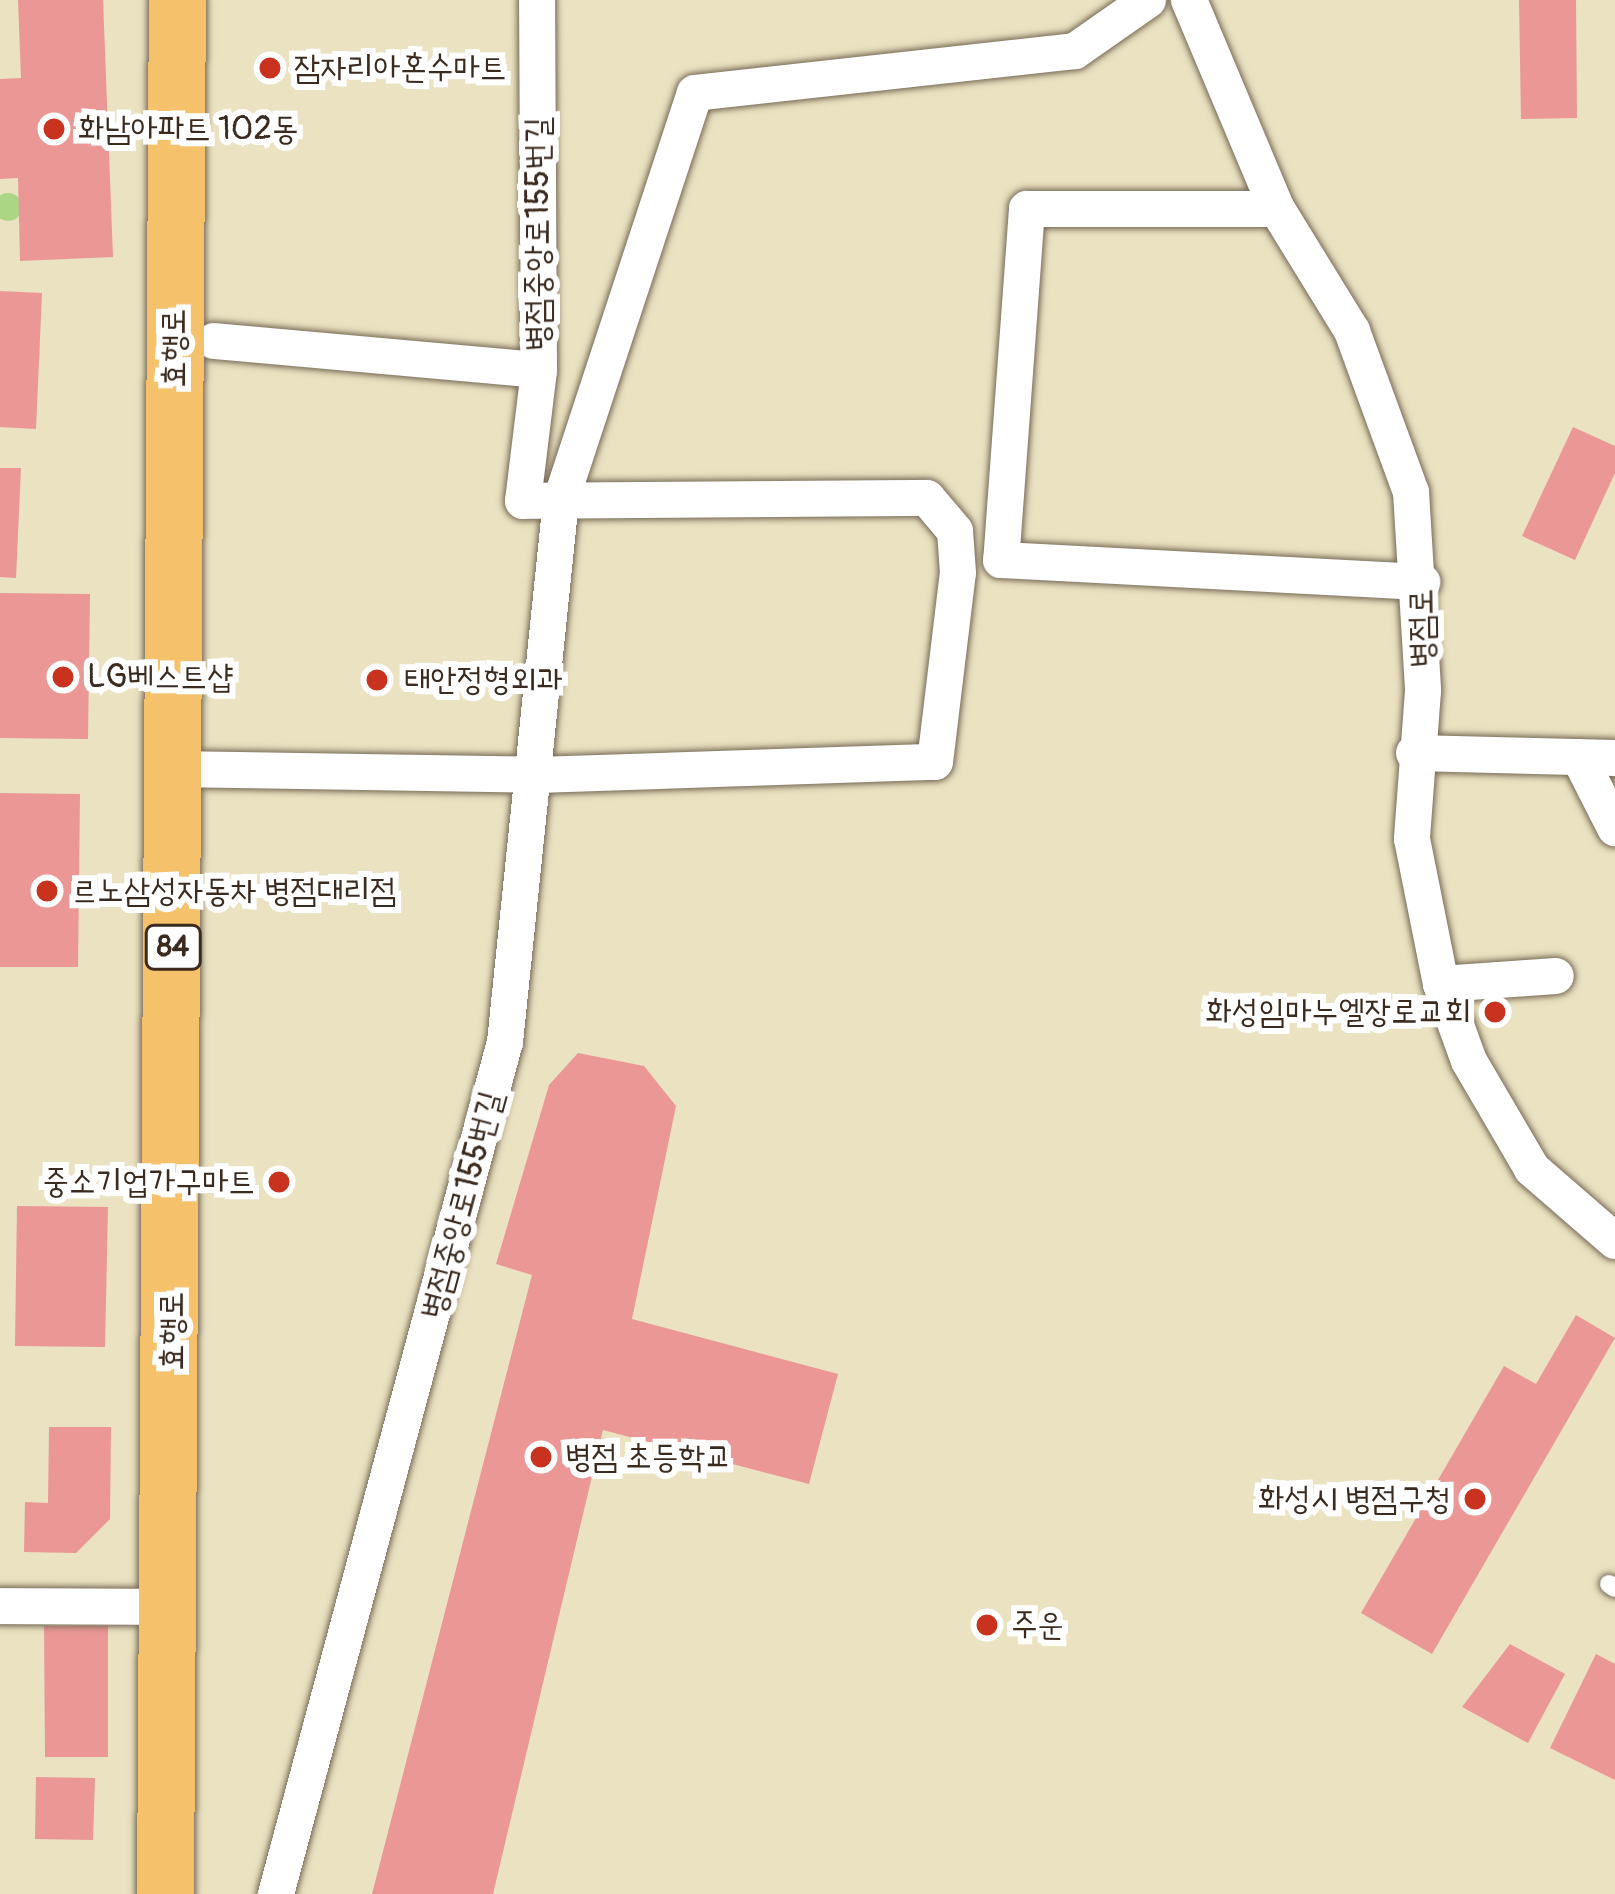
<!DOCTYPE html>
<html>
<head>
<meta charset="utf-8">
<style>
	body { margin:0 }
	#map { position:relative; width:1615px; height:1894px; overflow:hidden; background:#eae2c0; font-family:Pangolin,"Poor Story",sans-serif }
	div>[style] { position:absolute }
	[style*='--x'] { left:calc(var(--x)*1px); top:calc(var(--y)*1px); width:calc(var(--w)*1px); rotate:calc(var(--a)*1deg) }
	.green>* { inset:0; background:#abd784 }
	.round { border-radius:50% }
	.building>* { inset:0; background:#ea9796 }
	.roads { filter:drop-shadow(0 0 3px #786a57) drop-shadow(0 0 3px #786a57) }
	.service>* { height:18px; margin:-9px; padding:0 9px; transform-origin:9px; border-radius:9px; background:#fff }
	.minor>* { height:36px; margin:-18px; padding:0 18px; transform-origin:18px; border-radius:18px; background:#fff }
	.primary>* { height:57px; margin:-28.5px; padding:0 28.5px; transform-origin:28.5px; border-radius:28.5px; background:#f5c16b }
	.dots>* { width:33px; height:33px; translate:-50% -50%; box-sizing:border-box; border:6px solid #fff; border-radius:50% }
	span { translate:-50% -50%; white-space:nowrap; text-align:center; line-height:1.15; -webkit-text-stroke:12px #fff; paint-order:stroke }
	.shield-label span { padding:3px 9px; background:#fff; border:3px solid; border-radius:9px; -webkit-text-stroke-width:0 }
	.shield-label { font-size:30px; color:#3b2a1e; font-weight:700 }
	.poi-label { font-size:33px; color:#3b2a1e }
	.left { translate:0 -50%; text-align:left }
	.right { translate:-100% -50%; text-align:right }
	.street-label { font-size:33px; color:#3b2a1e }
</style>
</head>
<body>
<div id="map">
	<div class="green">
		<i class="round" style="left:-6px;top:193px;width:28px;height:28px"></i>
	</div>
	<div class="building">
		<i style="clip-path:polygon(18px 0,103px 0,113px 257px,20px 261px,18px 178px,0 179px,0 79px,21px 78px)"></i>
		<i style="clip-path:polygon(1519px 0,1576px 0,1577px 118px,1521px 119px)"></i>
		<i style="clip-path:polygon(0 291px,42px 293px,36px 429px,0 427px)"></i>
		<i style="clip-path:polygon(1573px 427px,1615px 446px,1615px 473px,1575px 560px,1522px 536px)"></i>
		<i style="clip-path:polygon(0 468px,21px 468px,16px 578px,0 577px)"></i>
		<i style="clip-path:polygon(0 593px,90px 594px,88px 739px,0 738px)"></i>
		<i style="clip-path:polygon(0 793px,80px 794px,78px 967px,0 967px)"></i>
		<i style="clip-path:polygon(578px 1053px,644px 1066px,676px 1106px,632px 1319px,838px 1374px,809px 1484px,603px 1430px,493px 1894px,372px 1894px,532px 1275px,496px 1264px,549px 1085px)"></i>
		<i style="clip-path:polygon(17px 1206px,108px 1207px,105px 1347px,15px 1346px)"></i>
		<i style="clip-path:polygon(1576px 1315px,1615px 1338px,1432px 1654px,1361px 1613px,1504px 1366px,1536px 1384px)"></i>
		<i style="clip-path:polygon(49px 1427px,111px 1427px,110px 1519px,76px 1553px,24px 1552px,25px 1502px,48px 1503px)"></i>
		<i style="clip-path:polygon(44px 1626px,108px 1626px,108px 1757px,45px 1757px)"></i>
		<i style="clip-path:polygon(1510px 1644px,1565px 1674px,1528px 1743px,1462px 1707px)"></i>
		<i style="clip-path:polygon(1596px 1654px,1615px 1664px,1615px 1780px,1550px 1748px)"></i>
		<i style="clip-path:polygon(36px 1777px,95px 1778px,93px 1840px,35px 1839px)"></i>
	</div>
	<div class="roads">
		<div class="service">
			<i style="--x:1609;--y:1584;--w:7;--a:34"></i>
		</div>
		<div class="minor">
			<i style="--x:1189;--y:0;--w:227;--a:67.2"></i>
			<i style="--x:1277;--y:209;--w:143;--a:58.4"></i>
			<i style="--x:1352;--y:331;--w:171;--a:69.9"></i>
			<i style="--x:1411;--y:492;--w:199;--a:86.5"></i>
			<i style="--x:1423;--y:691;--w:148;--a:94.3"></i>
			<i style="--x:1412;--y:839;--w:148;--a:78.7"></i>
			<i style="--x:1441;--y:984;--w:82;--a:70"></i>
			<i style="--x:1469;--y:1061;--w:125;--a:59.7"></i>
			<i style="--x:1532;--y:1169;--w:110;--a:40.9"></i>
			<i style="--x:1277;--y:209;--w:250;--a:180"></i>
			<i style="--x:1027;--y:209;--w:352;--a:94.2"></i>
			<i style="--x:1001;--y:560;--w:422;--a:3"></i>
			<i style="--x:214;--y:341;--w:326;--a:5.1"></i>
			<i style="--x:1414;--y:753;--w:201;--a:1.4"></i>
			<i style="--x:1579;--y:757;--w:80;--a:63.1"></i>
			<i style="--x:174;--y:769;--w:363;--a:0.9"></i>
			<i style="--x:537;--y:775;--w:398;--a:-1.9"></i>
			<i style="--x:935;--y:762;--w:190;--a:-83.1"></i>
			<i style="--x:958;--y:573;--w:42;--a:-94.1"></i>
			<i style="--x:955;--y:531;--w:43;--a:-130.3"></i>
			<i style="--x:927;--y:498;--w:404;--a:179.6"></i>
			<i style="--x:523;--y:501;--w:132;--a:-83"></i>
			<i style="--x:539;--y:370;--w:370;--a:-90.3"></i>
			<i style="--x:1441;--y:984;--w:115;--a:-4"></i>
			<i style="--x:0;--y:1606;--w:171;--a:0.3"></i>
			<i style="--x:276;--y:1894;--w:882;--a:-74.96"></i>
			<i style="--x:505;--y:1042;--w:545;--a:-84.1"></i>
			<i style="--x:561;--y:500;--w:428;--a:-71.8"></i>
			<i style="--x:695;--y:93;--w:382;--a:-6.3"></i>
			<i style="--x:1075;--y:51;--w:89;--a:-34.9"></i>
		</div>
		<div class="primary">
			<i style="--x:165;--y:1894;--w:1894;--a:-89.64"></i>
		</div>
	</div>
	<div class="dots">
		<i style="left:270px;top:68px;background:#c8321e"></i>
		<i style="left:54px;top:129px;background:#c8321e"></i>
		<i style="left:63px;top:677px;background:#c8321e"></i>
		<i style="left:377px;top:680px;background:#c8321e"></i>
		<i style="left:47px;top:891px;background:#c8321e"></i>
		<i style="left:1495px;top:1012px;background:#c8321e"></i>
		<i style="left:279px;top:1182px;background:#c8321e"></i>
		<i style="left:541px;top:1457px;background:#c8321e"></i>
		<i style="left:1475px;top:1499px;background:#c8321e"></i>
		<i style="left:987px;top:1625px;background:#c8321e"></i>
	</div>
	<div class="shield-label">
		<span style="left:173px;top:947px">84</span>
	</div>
	<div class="poi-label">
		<span class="left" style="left:294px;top:68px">잠자리아혼수마트</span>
		<span class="left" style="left:78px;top:129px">화남아파트 102동</span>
		<span class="left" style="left:87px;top:677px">LG베스트샵</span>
		<span class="left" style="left:404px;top:680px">태안정형외과</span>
		<span class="left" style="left:71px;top:891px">르노삼성자동차 병점대리점</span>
		<span class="right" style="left:1471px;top:1012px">화성임마누엘장로교회</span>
		<span class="right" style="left:255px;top:1182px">중소기업가구마트</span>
		<span class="left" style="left:565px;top:1457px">병점 초등학교</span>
		<span class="right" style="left:1451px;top:1499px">화성시 병점구청</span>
		<span class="left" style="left:1011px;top:1625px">주운</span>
	</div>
	<div class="street-label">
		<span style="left:538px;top:234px;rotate:-90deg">병점중앙로155번길</span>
		<span style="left:174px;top:348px;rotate:-90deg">효행로</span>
		<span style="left:1422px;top:628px;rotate:-91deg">병점로</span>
		<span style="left:462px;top:1205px;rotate:-75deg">병점중앙로155번길</span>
		<span style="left:172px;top:1331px;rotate:-90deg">효행로</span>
	</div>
</div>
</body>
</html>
